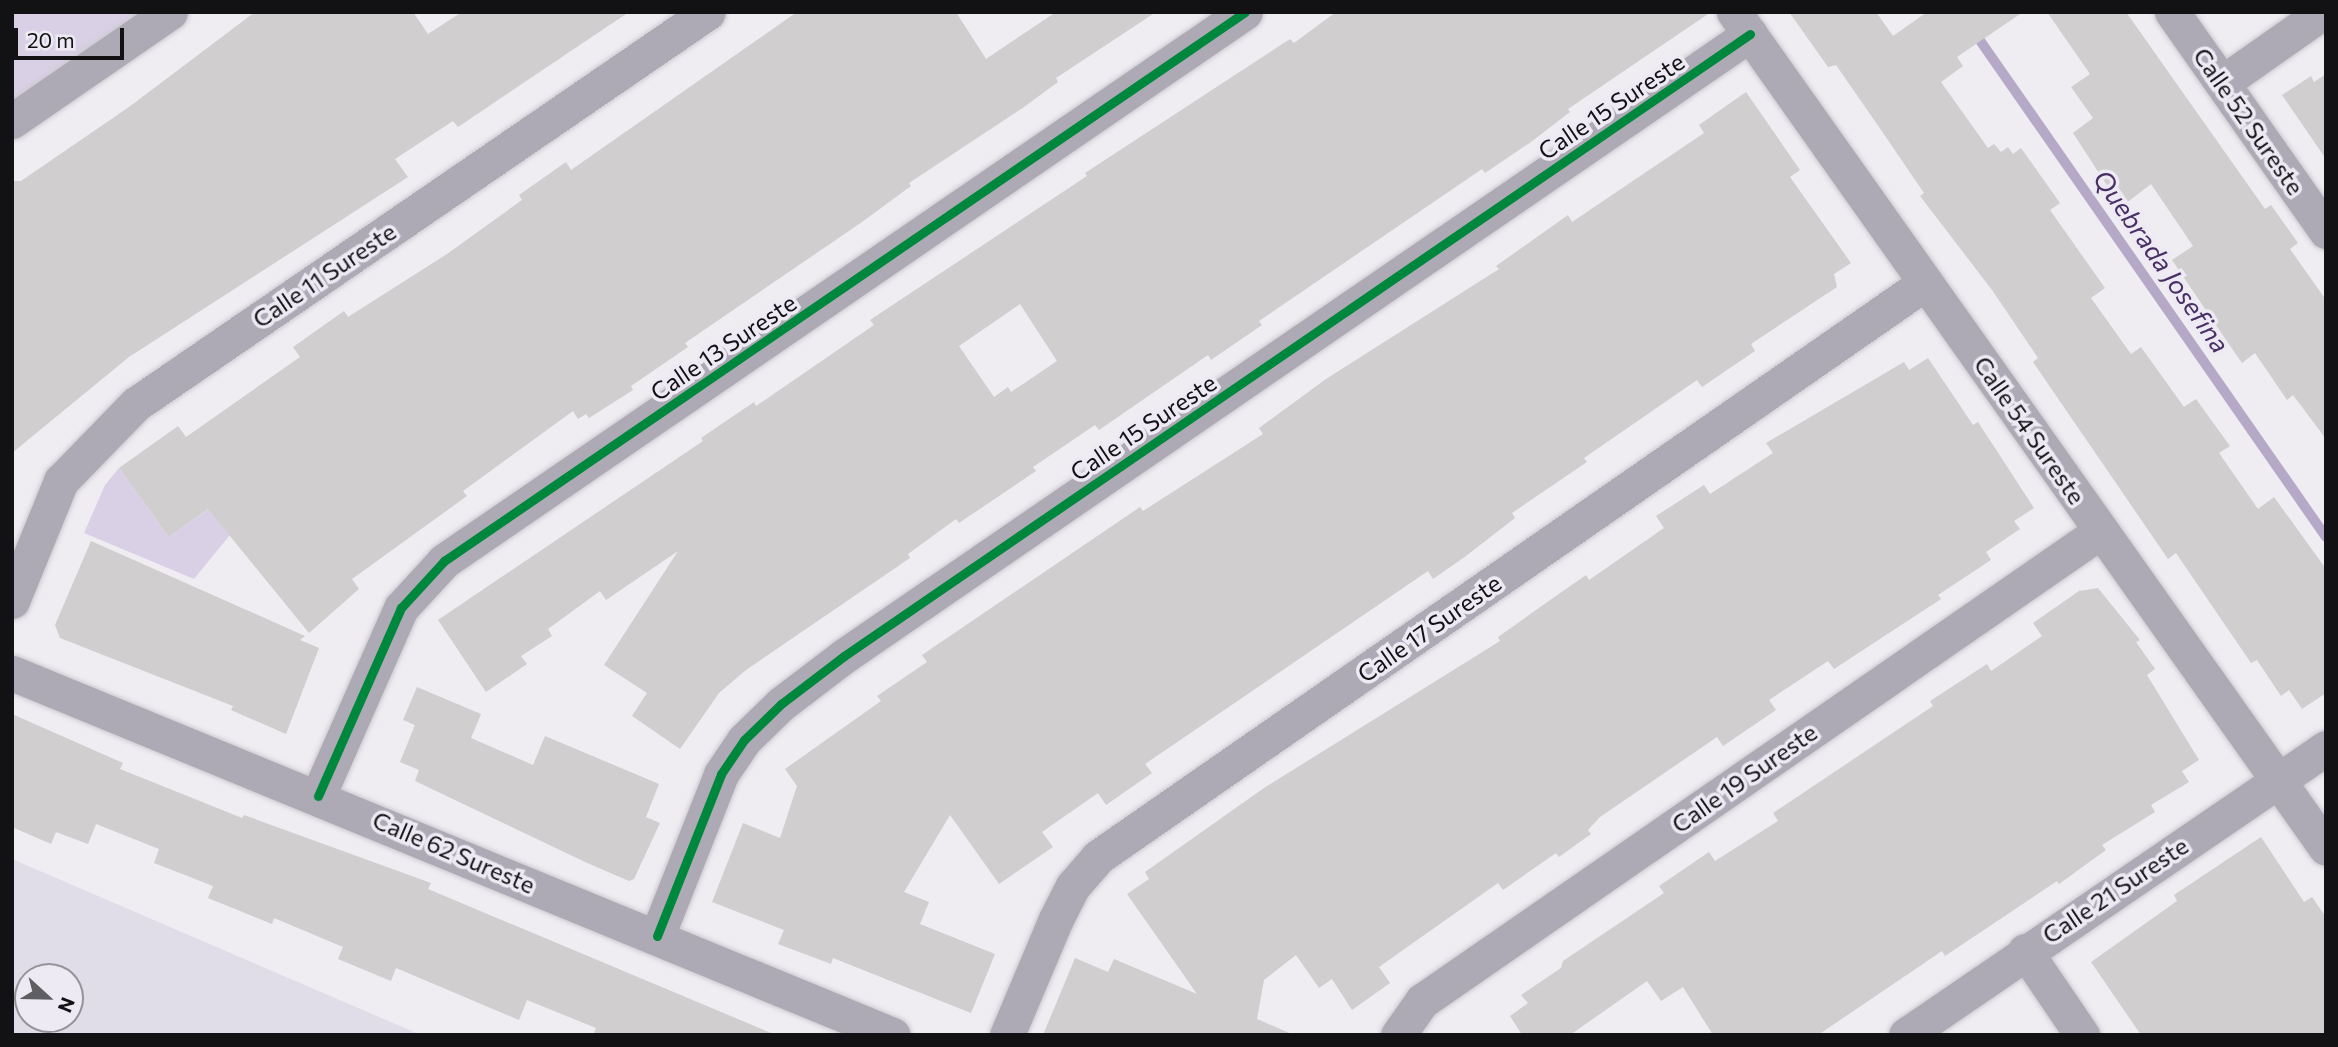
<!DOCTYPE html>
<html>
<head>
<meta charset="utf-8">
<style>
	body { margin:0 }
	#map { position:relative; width:2338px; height:1047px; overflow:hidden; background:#efecf2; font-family:Commissioner,sans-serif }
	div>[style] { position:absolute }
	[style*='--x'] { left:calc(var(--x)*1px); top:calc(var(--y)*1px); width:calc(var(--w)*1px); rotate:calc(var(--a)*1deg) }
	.built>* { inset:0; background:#e1dde8 }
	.green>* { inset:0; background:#d9d0e6 }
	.stream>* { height:10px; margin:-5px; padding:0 5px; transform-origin:5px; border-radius:5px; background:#b5a9c7 }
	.building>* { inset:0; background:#d0cecf }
	.roads { filter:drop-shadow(0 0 2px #cccace) drop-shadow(0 0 2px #cccace) }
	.street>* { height:35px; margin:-17.5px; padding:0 17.5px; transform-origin:17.5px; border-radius:17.5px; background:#aeaab5 }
	.cycleway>* { height:9px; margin:-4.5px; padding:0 4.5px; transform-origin:4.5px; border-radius:4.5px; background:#00873e }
	span { translate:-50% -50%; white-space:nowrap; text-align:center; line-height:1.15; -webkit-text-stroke:7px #eeeaf4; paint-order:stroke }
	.street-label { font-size:24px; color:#121114 }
	.water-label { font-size:26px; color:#483065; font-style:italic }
	.frame { position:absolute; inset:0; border:14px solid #121114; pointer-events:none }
	.north { position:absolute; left:14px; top:963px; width:70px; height:70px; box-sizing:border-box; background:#eeeaf4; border:2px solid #96939a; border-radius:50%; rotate:112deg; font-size:19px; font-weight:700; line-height:28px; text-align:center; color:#121114 }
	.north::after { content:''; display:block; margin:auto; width:24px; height:32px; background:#5f5e62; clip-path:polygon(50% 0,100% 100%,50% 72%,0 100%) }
	.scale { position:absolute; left:14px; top:28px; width:110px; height:32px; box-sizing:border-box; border:4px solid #121114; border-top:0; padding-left:9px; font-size:21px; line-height:24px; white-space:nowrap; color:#121114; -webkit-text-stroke:5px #eeeaf4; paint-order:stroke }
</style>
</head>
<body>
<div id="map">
	<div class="built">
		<i style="clip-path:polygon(evenodd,12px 859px,421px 1035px,12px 1035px,12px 859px,28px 977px,70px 977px,70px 1019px,28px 1019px,28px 977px)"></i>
	</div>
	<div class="green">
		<i style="clip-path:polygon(12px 12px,143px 12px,12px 102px)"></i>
		<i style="clip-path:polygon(119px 468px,169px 537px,228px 495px,234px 530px,194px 579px,84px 533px,105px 485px)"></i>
	</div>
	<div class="stream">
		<i style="--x:1972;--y:29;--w:619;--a:55.13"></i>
	</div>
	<div class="building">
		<i style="clip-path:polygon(255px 12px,413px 12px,428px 34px,462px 12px,629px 12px,458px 127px,453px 121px,395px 159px,408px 177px,129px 357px,12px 453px,12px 181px,21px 181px,129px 107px)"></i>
		<i style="clip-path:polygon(797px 12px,956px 12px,986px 59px,1056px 12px,1156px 12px,1056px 78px,1058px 82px,1024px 107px,909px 183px,911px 186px,862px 222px,685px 343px,688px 347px,631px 386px,633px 390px,589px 418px,586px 414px,578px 419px,573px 411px,463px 491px,467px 496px,352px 579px,359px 589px,309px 633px,208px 509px,169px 537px,119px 468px,178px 426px,186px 437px,300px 357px,293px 347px,344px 311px,348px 317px,447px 254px,522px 200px,519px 195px,566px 162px,571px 170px)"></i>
		<i style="clip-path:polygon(evenodd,1336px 12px,1711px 12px,1568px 109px,1570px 112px,1531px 142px,1485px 173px,1482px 169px,1259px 321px,1262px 325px,1211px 360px,1208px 355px,1099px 430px,1095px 425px,1033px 467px,1036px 471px,959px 523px,956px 519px,908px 554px,910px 558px,746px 670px,719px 693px,680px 749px,632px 716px,647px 693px,604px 665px,678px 551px,606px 600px,600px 591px,548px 629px,552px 636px,521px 656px,527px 664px,486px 692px,438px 620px,703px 441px,701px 438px,754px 402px,756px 406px,874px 325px,870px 320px,1087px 176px,1085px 173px,1290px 39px,1294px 43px,1336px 12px,1020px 304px,1057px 361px,1011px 392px,1008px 387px,994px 397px,959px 346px,1020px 304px)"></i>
		<i style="clip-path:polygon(1789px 12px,1876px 12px,1893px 36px,1927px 12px,2023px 12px,1957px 57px,1963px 66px,1941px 82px,1988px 148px,1994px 144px,2001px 152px,2008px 147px,2013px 154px,2021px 148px,2060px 203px,2050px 210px,2105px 288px,2091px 298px,2131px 354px,2141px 347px,2184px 407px,2196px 399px,2230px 446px,2219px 453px,2258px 509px,2274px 497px,2326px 569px,2326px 693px,2302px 709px,2289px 690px,2281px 696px,2257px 660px,2251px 663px,2176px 553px,2168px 559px,2033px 362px,2038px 358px,1992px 290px,1920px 196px,1924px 193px,1879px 127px,1836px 65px,1828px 67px)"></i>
		<i style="clip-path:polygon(2047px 12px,2126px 12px,2265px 209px,2271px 205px,2298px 243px,2290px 249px,2326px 300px,2326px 439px,2293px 395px,2287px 400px,2255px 353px,2242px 363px,2226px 340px,2172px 260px,2193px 246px,2151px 184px,2121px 207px,2073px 133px,2093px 118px,2071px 87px,2090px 74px)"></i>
		<i style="clip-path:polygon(2326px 74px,2326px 159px,2282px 95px,2311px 76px,2314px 82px)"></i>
		<i style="clip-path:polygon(1746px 92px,1800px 170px,1790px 177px,1851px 263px,1834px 274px,1837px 287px,1751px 344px,1755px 351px,1702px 387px,1697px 380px,1584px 458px,1587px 462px,1512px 513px,1515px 518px,1466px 556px,1433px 579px,1428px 571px,1145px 764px,1152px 773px,1106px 805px,1098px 793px,1042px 832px,1053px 847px,999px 884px,950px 815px,904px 892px,929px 902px,920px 924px,995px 954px,971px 1013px,833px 958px,831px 964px,778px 944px,784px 930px,712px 902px,743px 823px,780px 838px,797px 786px,785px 769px,881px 701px,877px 696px,927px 662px,922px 655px,1140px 507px,1143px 511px,1263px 434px,1259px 428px,1326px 379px,1499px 269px,1496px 266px,1568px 215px,1572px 222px,1704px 133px,1699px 125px)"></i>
		<i style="clip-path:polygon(1928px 358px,1973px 425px,1978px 422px,2034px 508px,2014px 521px,2020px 529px,1986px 552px,1991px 560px,1938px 595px,1941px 599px,1834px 669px,1828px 661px,1769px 700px,1776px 710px,1723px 746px,1717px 737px,1600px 817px,1588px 830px,1591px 834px,1559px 857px,1556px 853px,1503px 890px,1498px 883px,1379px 967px,1390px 983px,1352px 1010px,1332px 979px,1319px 988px,1296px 955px,1264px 980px,1257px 1019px,1294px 1035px,1043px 1035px,1075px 958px,1108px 972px,1114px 959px,1197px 994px,1127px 894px,1149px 879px,1145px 872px,1264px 788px,1500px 641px,1498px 637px,1553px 598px,1586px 575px,1589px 580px,1664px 528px,1656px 516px,1704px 485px,1710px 494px,1773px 453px,1766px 443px,1904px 362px,1909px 370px)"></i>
		<i style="clip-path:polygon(91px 541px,305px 636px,300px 640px,319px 648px,286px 734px,231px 710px,233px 706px,60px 638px,55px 625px)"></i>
		<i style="clip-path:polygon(2098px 588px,2140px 640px,2136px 642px,2155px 669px,2147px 675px,2199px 760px,2182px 771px,2189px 782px,2151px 805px,2155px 812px,2102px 845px,2106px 850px,2059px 884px,2057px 881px,1945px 956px,1942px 951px,1818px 1035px,1713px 1035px,1683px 987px,1661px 1001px,1647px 981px,1570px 1035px,1522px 1035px,1510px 1016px,1528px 1003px,1521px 995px,1561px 968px,1563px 961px,1664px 893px,1659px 886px,1709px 852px,1715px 861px,1778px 821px,1773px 813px,1933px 706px,1930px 701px,1987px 664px,1991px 671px,2042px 636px,2033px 623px,2079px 591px)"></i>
		<i style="clip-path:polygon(417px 687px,481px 714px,471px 738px,533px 765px,545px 736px,659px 784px,646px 817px,660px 823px,634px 879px,629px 881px,585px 862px,415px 781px,419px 770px,400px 762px,415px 725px,403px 720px)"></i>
		<i style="clip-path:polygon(12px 714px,123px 763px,120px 769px,242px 818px,244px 815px,431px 883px,428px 889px,776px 1035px,593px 1035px,596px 1028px,527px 1000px,519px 1020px,396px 968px,391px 981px,338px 959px,343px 947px,274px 918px,272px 924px,208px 898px,213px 886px,154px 863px,159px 849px,96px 824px,88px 844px,56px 832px,51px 844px,12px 827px)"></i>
		<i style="clip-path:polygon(2261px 837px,2304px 902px,2312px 897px,2326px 917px,2326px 1035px,2141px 1035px,2091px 962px,2177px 901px,2174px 895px)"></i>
	</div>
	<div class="roads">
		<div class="street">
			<i style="--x:1734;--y:12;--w:1024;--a:54.7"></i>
			<i style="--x:2172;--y:12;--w:268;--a:54.9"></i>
			<i style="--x:2222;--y:83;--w:123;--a:-35.1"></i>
			<i style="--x:12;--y:121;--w:192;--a:-34.6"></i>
			<i style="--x:12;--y:601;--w:130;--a:-67.8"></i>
			<i style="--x:61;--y:481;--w:107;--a:-45.8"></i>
			<i style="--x:136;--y:404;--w:693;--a:-34.42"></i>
			<i style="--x:12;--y:673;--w:952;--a:22.34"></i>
			<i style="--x:318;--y:796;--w:206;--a:-66.2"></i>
			<i style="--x:401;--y:608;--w:64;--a:-47.5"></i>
			<i style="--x:444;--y:561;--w:971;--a:-34.43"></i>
			<i style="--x:657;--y:936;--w:174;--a:-68.4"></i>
			<i style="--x:721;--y:774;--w:41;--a:-55.9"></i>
			<i style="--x:744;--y:740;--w:52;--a:-44.2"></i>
			<i style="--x:781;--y:704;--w:79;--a:-37.3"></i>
			<i style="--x:844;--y:656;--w:1099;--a:-34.47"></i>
			<i style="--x:2025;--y:951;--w:102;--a:55.8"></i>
			<i style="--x:1007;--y:1035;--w:126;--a:-67.1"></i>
			<i style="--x:1056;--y:919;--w:37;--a:-63"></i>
			<i style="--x:1073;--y:886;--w:38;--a:-49"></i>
			<i style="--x:1098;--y:857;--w:1007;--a:-34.76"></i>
			<i style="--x:1398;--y:1035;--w:42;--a:-54.8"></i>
			<i style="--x:1422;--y:1001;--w:826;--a:-34.69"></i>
			<i style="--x:1906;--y:1035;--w:509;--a:-34.35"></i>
		</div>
	</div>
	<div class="cycleway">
		<i style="--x:318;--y:796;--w:206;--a:-66.2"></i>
		<i style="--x:401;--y:608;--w:64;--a:-47.5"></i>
		<i style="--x:444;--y:561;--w:971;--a:-34.43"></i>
		<i style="--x:657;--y:936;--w:174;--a:-68.4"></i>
		<i style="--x:721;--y:774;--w:41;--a:-55.9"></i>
		<i style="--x:744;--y:740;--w:52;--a:-44.2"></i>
		<i style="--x:781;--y:704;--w:79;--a:-37.3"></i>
		<i style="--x:844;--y:656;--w:1099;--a:-34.47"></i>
	</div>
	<div class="street-label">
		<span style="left:1611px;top:106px;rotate:-34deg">Calle 15 Sureste</span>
		<span style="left:2249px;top:121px;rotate:55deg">Calle 52 Sureste</span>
		<span style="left:324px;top:275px;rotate:-34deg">Calle 11 Sureste</span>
		<span style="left:723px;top:347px;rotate:-34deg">Calle 13 Sureste</span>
		<span style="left:1143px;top:427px;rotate:-34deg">Calle 15 Sureste</span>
		<span style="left:2030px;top:430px;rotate:55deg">Calle 54 Sureste</span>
		<span style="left:1429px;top:628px;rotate:-35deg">Calle 17 Sureste</span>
		<span style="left:1744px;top:778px;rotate:-35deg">Calle 19 Sureste</span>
		<span style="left:454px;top:852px;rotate:23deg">Calle 62 Sureste</span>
		<span style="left:2115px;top:890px;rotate:-34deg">Calle 21 Sureste</span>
	</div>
	<div class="water-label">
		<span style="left:2162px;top:261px;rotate:55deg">Quebrada Josefina</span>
	</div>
	<div class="frame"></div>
	<div class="north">N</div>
	<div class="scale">20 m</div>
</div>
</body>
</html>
